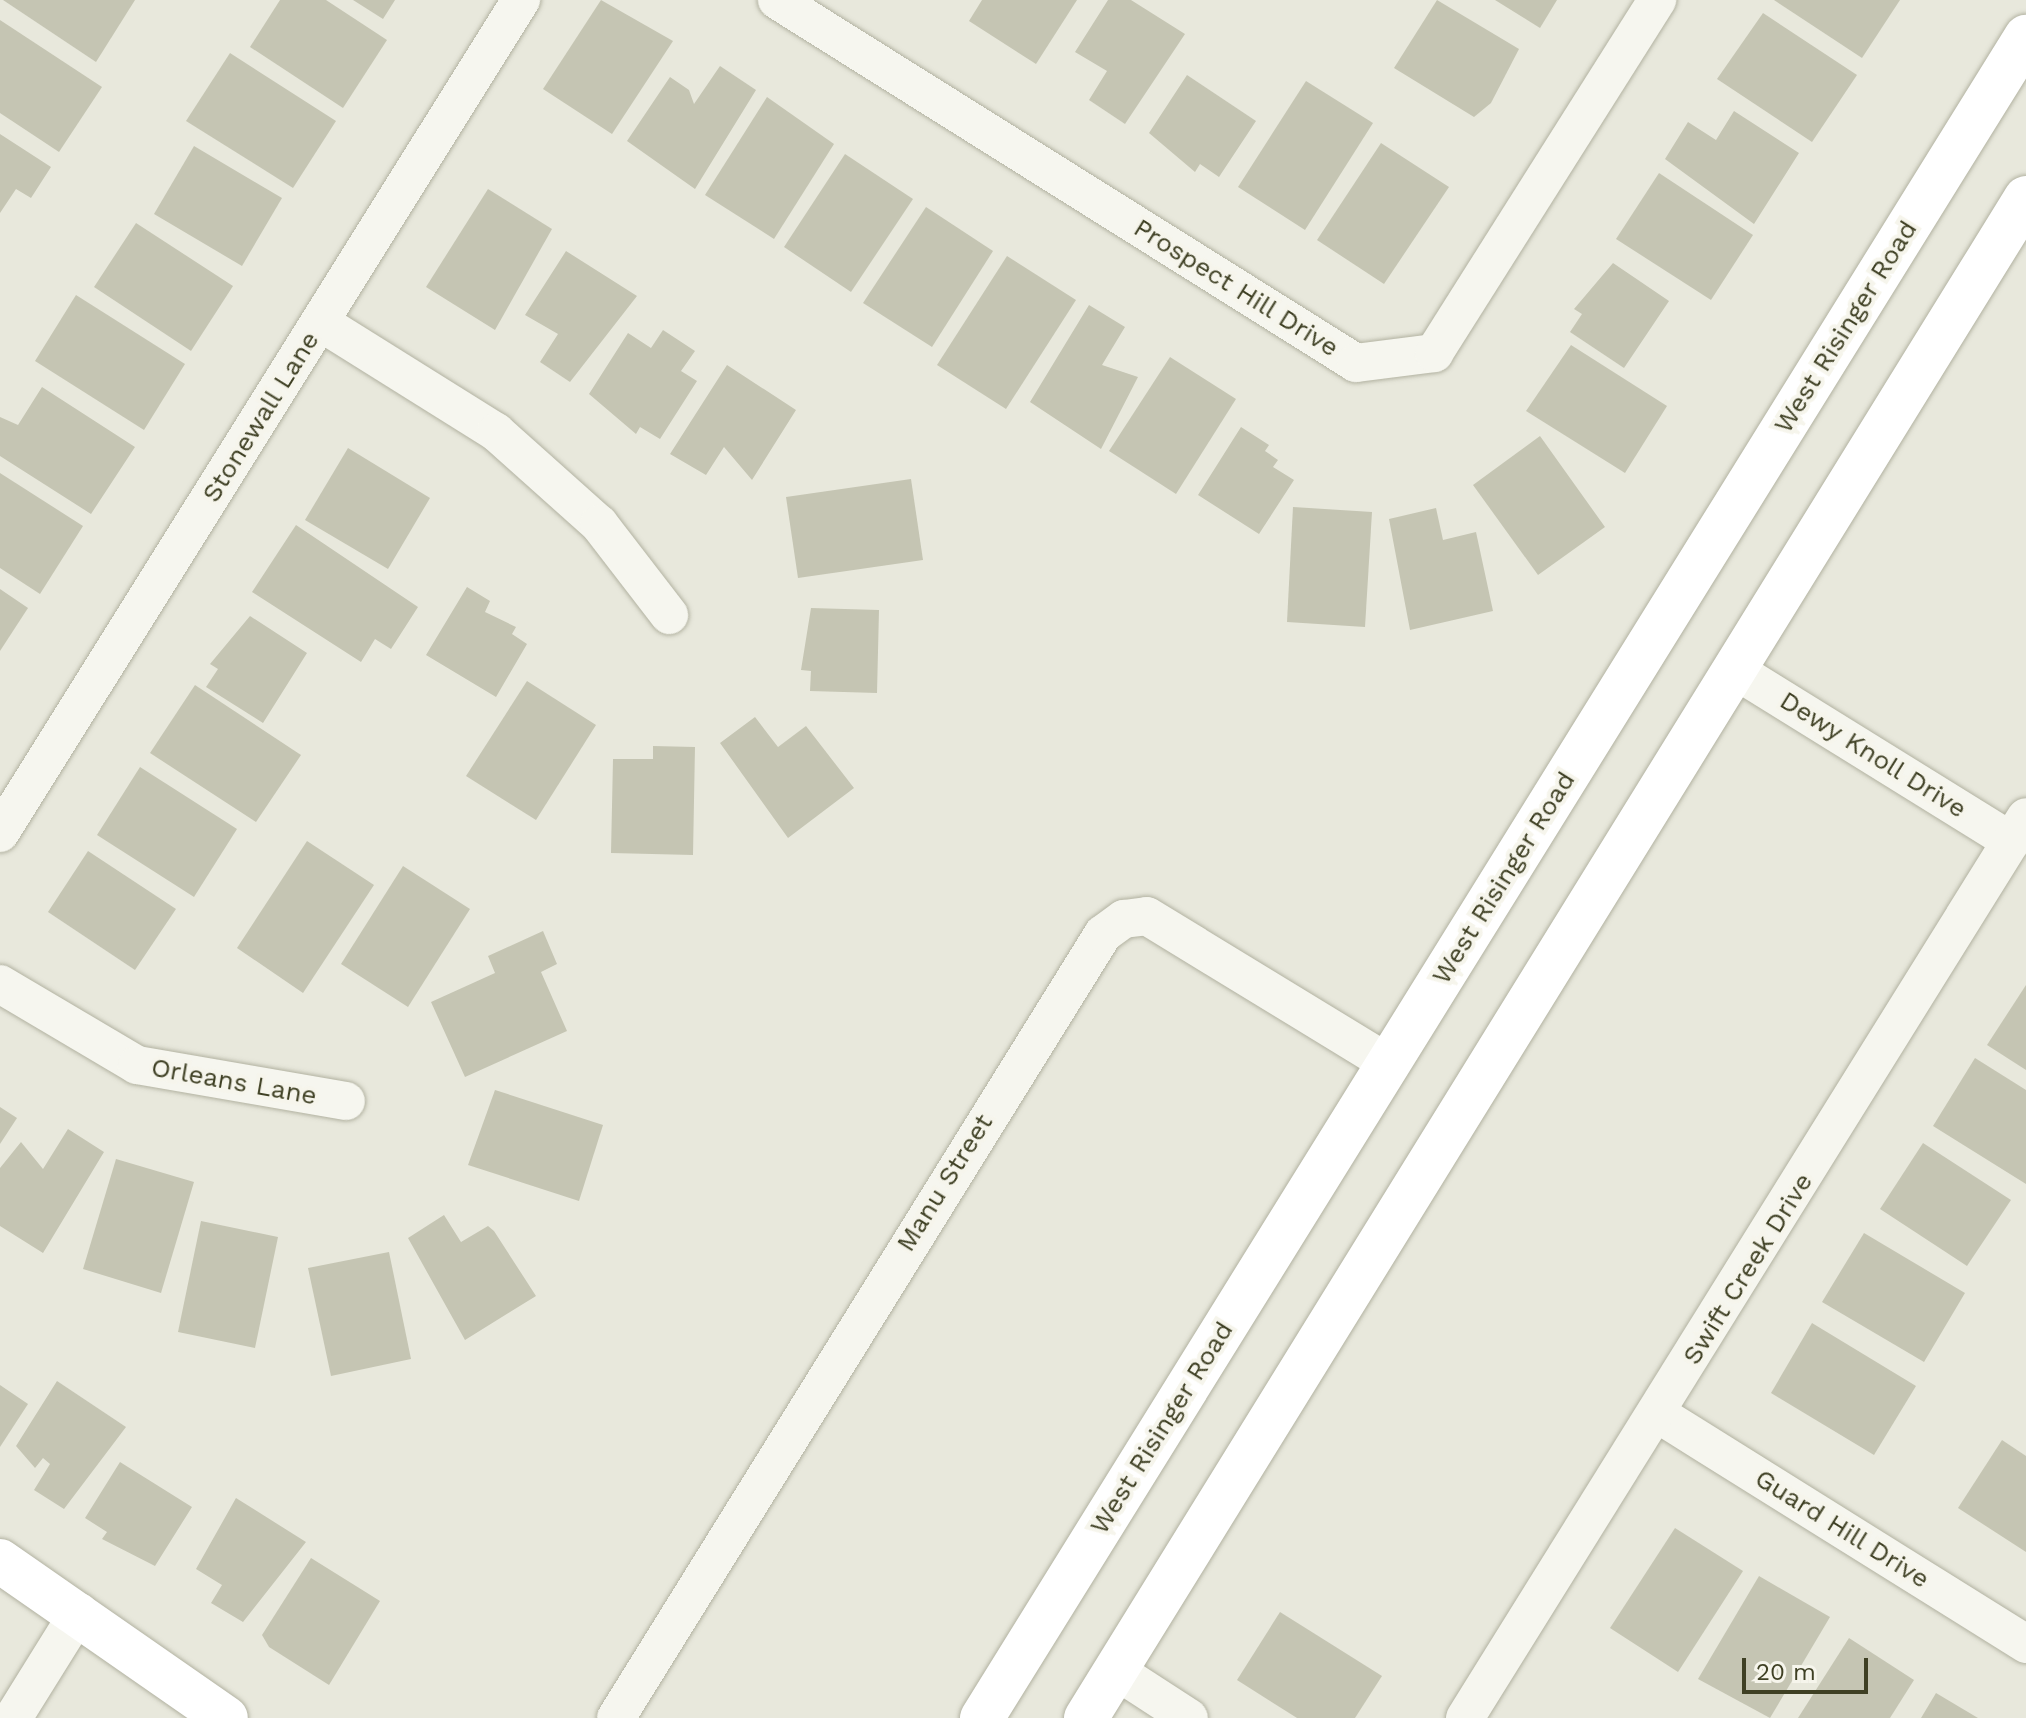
<!DOCTYPE html>
<html>
<head>
<meta charset="utf-8">
<style>
	body { margin:0 }
	#map { position:relative; width:2026px; height:1718px; overflow:hidden; background:#e8e8dc; font-family:"Work Sans",sans-serif }
	div>[style] { position:absolute }
	[style*='--x'] { left:calc(var(--x)*1px); top:calc(var(--y)*1px); width:calc(var(--w)*1px); rotate:calc(var(--a)*1deg) }
	.building>* { inset:0; background:#c5c5b3 }
	.roads { filter:drop-shadow(0 0 2px #b2b2a1) drop-shadow(0 0 2px #b2b2a1) }
	.street>* { height:38px; margin:-19px; padding:0 19px; transform-origin:19px; border-radius:19px; background:#f6f6ef }
	.secondary>* { height:44px; margin:-22px; padding:0 22px; transform-origin:22px; border-radius:22px; background:#fff }
	span { translate:-50% -50%; white-space:nowrap; text-align:center; line-height:1.15; -webkit-text-stroke:8px #f6f5ec; paint-order:stroke }
	.street-label { font-size:26px; color:#3f4024 }
	.scale { position:absolute; left:1742px; top:1658px; width:126px; height:36px; box-sizing:border-box; border:4px solid #3f4024; border-top:0; padding-left:10px; font-size:24px; line-height:28px; white-space:nowrap; color:#3f4024; -webkit-text-stroke:6px #f6f5ec; paint-order:stroke }
</style>
</head>
<body>
<div id="map">
	<div class="building">
		<i style="clip-path:polygon(3px 0,135px 0,96px 62px)"></i>
		<i style="clip-path:polygon(280px 0,326px 0,387px 40px,343px 108px,250px 47px)"></i>
		<i style="clip-path:polygon(353px 0,395px 0,383px 19px)"></i>
		<i style="clip-path:polygon(601px 0,673px 41px,612px 134px,543px 89px)"></i>
		<i style="clip-path:polygon(982px 0,1077px 0,1036px 64px,969px 21px)"></i>
		<i style="clip-path:polygon(1108px 0,1131px 0,1185px 34px,1125px 124px,1089px 100px,1107px 71px,1075px 52px)"></i>
		<i style="clip-path:polygon(1437px 0,1519px 49px,1491px 103px,1474px 117px,1394px 68px)"></i>
		<i style="clip-path:polygon(1495px 0,1557px 0,1540px 28px)"></i>
		<i style="clip-path:polygon(1774px 0,1900px 0,1862px 58px)"></i>
		<i style="clip-path:polygon(1763px 13px,1857px 75px,1812px 142px,1717px 79px)"></i>
		<i style="clip-path:polygon(0 20px,102px 87px,59px 152px,0 113px)"></i>
		<i style="clip-path:polygon(230px 53px,336px 121px,293px 188px,186px 121px)"></i>
		<i style="clip-path:polygon(720px 66px,756px 90px,695px 189px,627px 141px,670px 77px,689px 90px,694px 104px)"></i>
		<i style="clip-path:polygon(1187px 75px,1256px 121px,1219px 177px,1200px 164px,1195px 172px,1149px 133px)"></i>
		<i style="clip-path:polygon(1306px 81px,1373px 123px,1305px 230px,1238px 187px)"></i>
		<i style="clip-path:polygon(767px 97px,834px 144px,774px 239px,705px 195px)"></i>
		<i style="clip-path:polygon(1734px 111px,1799px 153px,1754px 224px,1665px 159px,1688px 122px,1716px 140px)"></i>
		<i style="clip-path:polygon(0 134px,51px 167px,31px 198px,16px 189px,0 213px)"></i>
		<i style="clip-path:polygon(1381px 143px,1449px 187px,1384px 284px,1317px 240px)"></i>
		<i style="clip-path:polygon(194px 146px,282px 198px,242px 266px,154px 214px)"></i>
		<i style="clip-path:polygon(845px 154px,913px 199px,851px 292px,784px 247px)"></i>
		<i style="clip-path:polygon(1659px 173px,1753px 235px,1711px 300px,1616px 239px)"></i>
		<i style="clip-path:polygon(488px 189px,552px 229px,495px 330px,426px 287px)"></i>
		<i style="clip-path:polygon(926px 207px,993px 251px,932px 347px,863px 303px)"></i>
		<i style="clip-path:polygon(136px 223px,233px 286px,191px 351px,94px 287px)"></i>
		<i style="clip-path:polygon(566px 251px,637px 296px,570px 382px,540px 362px,558px 334px,525px 315px)"></i>
		<i style="clip-path:polygon(1007px 256px,1076px 300px,1006px 409px,937px 365px)"></i>
		<i style="clip-path:polygon(1613px 263px,1669px 301px,1624px 368px,1570px 332px,1582px 314px,1574px 309px)"></i>
		<i style="clip-path:polygon(76px 295px,185px 364px,144px 430px,35px 361px)"></i>
		<i style="clip-path:polygon(1089px 305px,1125px 327px,1102px 365px,1138px 377px,1101px 449px,1030px 402px)"></i>
		<i style="clip-path:polygon(663px 330px,695px 351px,681px 371px,697px 381px,660px 439px,640px 427px,636px 434px,589px 394px,628px 333px,651px 348px)"></i>
		<i style="clip-path:polygon(1571px 345px,1667px 406px,1625px 473px,1526px 411px)"></i>
		<i style="clip-path:polygon(1170px 357px,1236px 399px,1176px 494px,1109px 451px)"></i>
		<i style="clip-path:polygon(727px 365px,796px 410px,752px 480px,724px 447px,706px 475px,670px 454px)"></i>
		<i style="clip-path:polygon(42px 387px,135px 447px,91px 514px,0 456px,0 417px,18px 425px)"></i>
		<i style="clip-path:polygon(1241px 427px,1269px 445px,1265px 451px,1278px 460px,1273px 467px,1294px 480px,1259px 534px,1198px 495px)"></i>
		<i style="clip-path:polygon(1540px 436px,1605px 527px,1538px 575px,1473px 485px)"></i>
		<i style="clip-path:polygon(348px 448px,430px 498px,388px 569px,305px 520px)"></i>
		<i style="clip-path:polygon(0 473px,83px 526px,40px 594px,0 568px)"></i>
		<i style="clip-path:polygon(911px 479px,923px 560px,798px 578px,786px 497px)"></i>
		<i style="clip-path:polygon(1293px 507px,1372px 512px,1365px 627px,1287px 622px)"></i>
		<i style="clip-path:polygon(1436px 508px,1443px 540px,1476px 532px,1493px 611px,1410px 630px,1389px 519px)"></i>
		<i style="clip-path:polygon(296px 525px,418px 607px,391px 649px,375px 639px,361px 662px,252px 592px)"></i>
		<i style="clip-path:polygon(467px 587px,490px 601px,485px 612px,516px 627px,512px 634px,527px 644px,496px 697px,426px 655px)"></i>
		<i style="clip-path:polygon(0 589px,28px 608px,0 651px)"></i>
		<i style="clip-path:polygon(811px 608px,879px 610px,877px 693px,810px 691px,811px 671px,801px 670px)"></i>
		<i style="clip-path:polygon(250px 616px,307px 653px,263px 723px,206px 687px,218px 669px,210px 664px)"></i>
		<i style="clip-path:polygon(527px 681px,596px 725px,536px 820px,466px 776px)"></i>
		<i style="clip-path:polygon(195px 685px,301px 755px,256px 822px,150px 753px)"></i>
		<i style="clip-path:polygon(755px 717px,778px 747px,806px 726px,854px 788px,788px 838px,720px 743px)"></i>
		<i style="clip-path:polygon(653px 746px,695px 747px,693px 855px,611px 853px,613px 759px,653px 759px)"></i>
		<i style="clip-path:polygon(140px 767px,237px 829px,194px 897px,97px 835px)"></i>
		<i style="clip-path:polygon(307px 841px,374px 885px,303px 993px,237px 948px)"></i>
		<i style="clip-path:polygon(88px 851px,176px 909px,135px 970px,48px 912px)"></i>
		<i style="clip-path:polygon(403px 866px,470px 909px,408px 1007px,341px 964px)"></i>
		<i style="clip-path:polygon(543px 931px,557px 964px,541px 972px,567px 1031px,465px 1077px,431px 1002px,495px 973px,488px 956px)"></i>
		<i style="clip-path:polygon(2026px 985px,2026px 1070px,1987px 1045px)"></i>
		<i style="clip-path:polygon(1975px 1058px,2026px 1090px,2026px 1184px,1933px 1126px)"></i>
		<i style="clip-path:polygon(495px 1090px,603px 1125px,579px 1201px,468px 1165px)"></i>
		<i style="clip-path:polygon(0 1107px,17px 1118px,0 1144px)"></i>
		<i style="clip-path:polygon(68px 1129px,104px 1152px,43px 1253px,0 1226px,0 1168px,21px 1142px,43px 1169px)"></i>
		<i style="clip-path:polygon(1923px 1143px,2011px 1200px,1967px 1266px,1880px 1209px)"></i>
		<i style="clip-path:polygon(116px 1159px,194px 1182px,161px 1293px,83px 1269px)"></i>
		<i style="clip-path:polygon(444px 1215px,461px 1242px,488px 1226px,494px 1231px,536px 1296px,465px 1340px,408px 1238px)"></i>
		<i style="clip-path:polygon(201px 1221px,278px 1237px,255px 1348px,178px 1332px)"></i>
		<i style="clip-path:polygon(1864px 1233px,1965px 1293px,1924px 1362px,1822px 1302px)"></i>
		<i style="clip-path:polygon(389px 1252px,411px 1359px,331px 1376px,308px 1268px)"></i>
		<i style="clip-path:polygon(1812px 1323px,1916px 1386px,1874px 1455px,1771px 1393px)"></i>
		<i style="clip-path:polygon(57px 1381px,126px 1427px,64px 1509px,34px 1490px,50px 1464px,43px 1458px,35px 1468px,16px 1446px)"></i>
		<i style="clip-path:polygon(0 1385px,28px 1404px,0 1447px)"></i>
		<i style="clip-path:polygon(2002px 1440px,2026px 1456px,2026px 1552px,1958px 1508px)"></i>
		<i style="clip-path:polygon(120px 1462px,192px 1507px,155px 1566px,102px 1539px,107px 1532px,85px 1518px)"></i>
		<i style="clip-path:polygon(236px 1498px,306px 1542px,243px 1622px,211px 1603px,222px 1585px,196px 1569px)"></i>
		<i style="clip-path:polygon(1675px 1528px,1743px 1571px,1678px 1672px,1610px 1628px)"></i>
		<i style="clip-path:polygon(311px 1558px,380px 1601px,329px 1685px,269px 1647px,262px 1635px)"></i>
		<i style="clip-path:polygon(1759px 1576px,1830px 1617px,1770px 1718px,1698px 1679px)"></i>
		<i style="clip-path:polygon(1280px 1612px,1382px 1676px,1355px 1718px,1297px 1718px,1237px 1680px)"></i>
		<i style="clip-path:polygon(1849px 1638px,1914px 1680px,1890px 1718px,1798px 1718px)"></i>
		<i style="clip-path:polygon(1936px 1693px,1978px 1718px,1921px 1718px)"></i>
	</div>
	<div class="roads">
		<div class="street">
			<i style="--x:777;--y:0;--w:683;--a:32.09"></i>
			<i style="--x:1356;--y:363;--w:79;--a:-7.3"></i>
			<i style="--x:1434;--y:353;--w:418;--a:-57.7"></i>
			<i style="--x:320;--y:322;--w:208;--a:32"></i>
			<i style="--x:496;--y:432;--w:138;--a:41.8"></i>
			<i style="--x:599;--y:524;--w:115;--a:52.4"></i>
			<i style="--x:1735;--y:670;--w:325;--a:31.8"></i>
			<i style="--x:0;--y:833;--w:983;--a:-57.98"></i>
			<i style="--x:0;--y:984;--w:159;--a:30.6"></i>
			<i style="--x:137;--y:1065;--w:212;--a:9.8"></i>
			<i style="--x:1658;--y:1414;--w:434;--a:32"></i>
			<i style="--x:1115;--y:1670;--w:88;--a:33"></i>
			<i style="--x:13;--y:1718;--w:125;--a:-58.1"></i>
			<i style="--x:616;--y:1718;--w:923;--a:-58.15"></i>
			<i style="--x:1103;--y:934;--w:26;--a:-36"></i>
			<i style="--x:1124;--y:919;--w:23;--a:-7"></i>
			<i style="--x:1147;--y:916;--w:284;--a:31.4"></i>
			<i style="--x:1465;--y:1718;--w:1061;--a:-58.09"></i>
		</div>
		<div class="secondary">
			<i style="--x:0;--y:1561;--w:275;--a:34.8"></i>
			<i style="--x:982;--y:1718;--w:1979;--a:-58.16"></i>
			<i style="--x:1086;--y:1718;--w:1787;--a:-58.27"></i>
		</div>
	</div>
	<div class="street-label">
		<span style="left:1236px;top:288px;rotate:32deg">Prospect Hill Drive</span>
		<span style="left:1846px;top:327px;rotate:-58deg">West Risinger Road</span>
		<span style="left:261px;top:417px;rotate:-58deg">Stonewall Lane</span>
		<span style="left:1873px;top:755px;rotate:32deg">Dewy Knoll Drive</span>
		<span style="left:1504px;top:878px;rotate:-58deg">West Risinger Road</span>
		<span style="left:234px;top:1082px;rotate:10deg">Orleans Lane</span>
		<span style="left:945px;top:1183px;rotate:-58deg">Manu Street</span>
		<span style="left:1748px;top:1269px;rotate:-58deg">Swift Creek Drive</span>
		<span style="left:1162px;top:1428px;rotate:-58deg">West Risinger Road</span>
		<span style="left:1842px;top:1529px;rotate:32deg">Guard Hill Drive</span>
	</div>
	<div class="scale">20 m</div>
</div>
</body>
</html>
